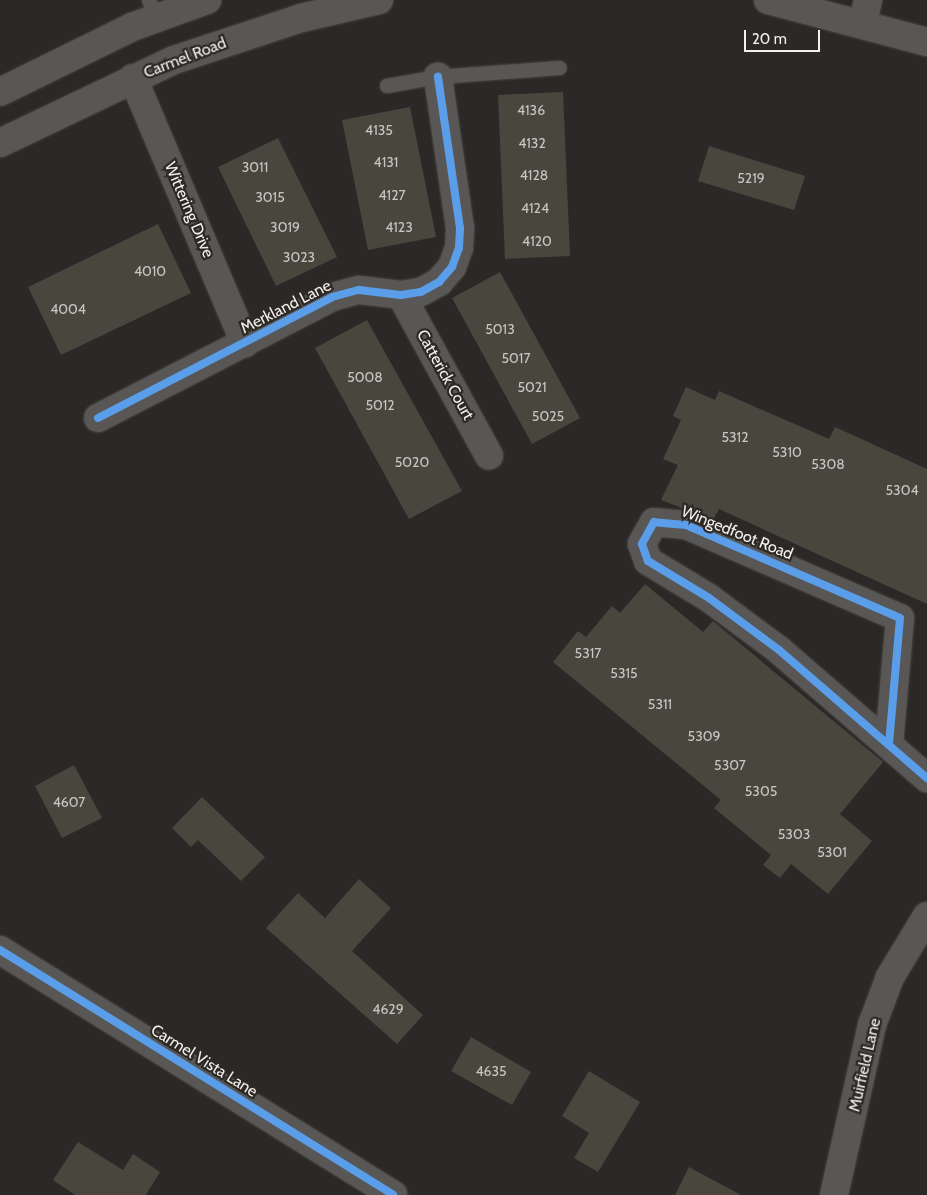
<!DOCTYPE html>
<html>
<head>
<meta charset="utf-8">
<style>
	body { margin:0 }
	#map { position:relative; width:927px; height:1195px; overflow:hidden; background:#2b2927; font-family:Cabin,sans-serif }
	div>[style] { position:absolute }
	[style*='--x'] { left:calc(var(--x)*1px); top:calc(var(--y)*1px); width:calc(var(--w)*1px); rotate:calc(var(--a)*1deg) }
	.building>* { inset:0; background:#49463e }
	.roads { filter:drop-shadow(0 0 1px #494644) drop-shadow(0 0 1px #494644) }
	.service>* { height:14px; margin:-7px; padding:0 7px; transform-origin:7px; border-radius:7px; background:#595756 }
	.minor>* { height:28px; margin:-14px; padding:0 14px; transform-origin:14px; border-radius:14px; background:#595756 }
	.secondary>* { height:28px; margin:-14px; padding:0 14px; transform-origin:14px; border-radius:14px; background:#595756 }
	.cycleway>* { height:8px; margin:-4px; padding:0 4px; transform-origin:4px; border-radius:4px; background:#5a9eea }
	span { translate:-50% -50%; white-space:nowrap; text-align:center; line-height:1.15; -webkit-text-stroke:4.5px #2d2925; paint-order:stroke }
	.number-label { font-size:14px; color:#c8c6c2 }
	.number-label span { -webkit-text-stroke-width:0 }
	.street-label { font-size:16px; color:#f3f0ee }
	.scale { position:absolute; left:744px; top:30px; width:76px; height:22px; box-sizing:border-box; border:2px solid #f3f0ee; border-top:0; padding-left:6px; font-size:15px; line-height:18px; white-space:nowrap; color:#f3f0ee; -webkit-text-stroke:4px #2d2925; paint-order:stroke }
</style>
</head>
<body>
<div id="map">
	<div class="building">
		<i style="clip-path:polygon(563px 92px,570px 256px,505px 259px,498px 95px)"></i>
		<i style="clip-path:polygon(410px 107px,436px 237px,368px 250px,342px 120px)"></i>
		<i style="clip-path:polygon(278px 138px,337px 257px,276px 286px,218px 167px)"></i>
		<i style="clip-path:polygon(709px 146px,805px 176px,794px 210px,698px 181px)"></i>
		<i style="clip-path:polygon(158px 224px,191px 293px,61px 355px,28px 287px)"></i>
		<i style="clip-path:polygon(500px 272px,580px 418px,532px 444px,452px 298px)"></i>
		<i style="clip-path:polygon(367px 320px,462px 491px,409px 519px,315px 348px)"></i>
		<i style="clip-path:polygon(686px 387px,715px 400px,719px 391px,829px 439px,835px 427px,927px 469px,927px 604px,719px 509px,713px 520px,661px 500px,678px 465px,663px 459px,681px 420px,673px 416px)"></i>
		<i style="clip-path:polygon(645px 584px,703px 632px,713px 621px,883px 762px,840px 814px,872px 841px,828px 894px,791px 864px,780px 878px,763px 865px,771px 855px,714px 808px,721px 800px,553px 662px,578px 631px,586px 637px,612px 606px,620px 613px)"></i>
		<i style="clip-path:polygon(74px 765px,102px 818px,62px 838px,35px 786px)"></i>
		<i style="clip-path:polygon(202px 797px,265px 857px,241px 881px,198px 840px,191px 847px,172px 828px)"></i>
		<i style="clip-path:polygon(359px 879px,391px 908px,352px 951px,423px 1015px,397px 1044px,266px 928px,298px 893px,325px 918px)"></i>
		<i style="clip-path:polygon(471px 1037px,531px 1072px,512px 1105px,451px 1071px)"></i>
		<i style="clip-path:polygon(589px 1071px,640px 1102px,598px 1172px,574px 1158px,589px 1133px,562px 1116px)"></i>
		<i style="clip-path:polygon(78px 1142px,123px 1170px,133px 1154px,160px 1172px,146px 1195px,75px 1195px,53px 1180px)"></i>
		<i style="clip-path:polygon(689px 1167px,741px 1195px,675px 1195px)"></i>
	</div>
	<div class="roads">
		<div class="service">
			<i style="--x:149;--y:0;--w:19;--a:69"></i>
			<i style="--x:387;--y:86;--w:52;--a:-10"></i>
			<i style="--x:438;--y:77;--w:122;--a:-4.2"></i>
		</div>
		<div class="minor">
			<i style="--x:863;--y:22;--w:23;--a:-77"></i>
			<i style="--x:133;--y:78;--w:288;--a:67.1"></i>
			<i style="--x:401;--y:295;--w:183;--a:61.3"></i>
			<i style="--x:98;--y:418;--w:263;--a:-27.3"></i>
			<i style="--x:332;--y:297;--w:28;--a:-15"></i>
			<i style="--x:359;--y:290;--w:42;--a:6.8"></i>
			<i style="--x:401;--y:295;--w:20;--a:-9"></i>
			<i style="--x:421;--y:292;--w:21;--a:-29"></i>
			<i style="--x:439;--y:282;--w:20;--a:-49"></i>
			<i style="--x:452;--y:267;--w:20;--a:-70"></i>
			<i style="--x:459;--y:248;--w:20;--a:-87"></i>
			<i style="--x:460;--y:228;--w:153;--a:-98.3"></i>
			<i style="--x:889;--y:744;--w:126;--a:-85"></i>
			<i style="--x:900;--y:618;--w:233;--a:-156.5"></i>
			<i style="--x:686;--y:525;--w:32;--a:-175"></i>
			<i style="--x:654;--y:522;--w:25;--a:119"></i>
			<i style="--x:642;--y:544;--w:18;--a:71"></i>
			<i style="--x:648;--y:561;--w:71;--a:31.2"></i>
			<i style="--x:709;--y:598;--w:87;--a:36.6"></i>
			<i style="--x:779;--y:650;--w:196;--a:40.9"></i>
			<i style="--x:0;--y:950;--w:463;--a:31.9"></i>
			<i style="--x:834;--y:1195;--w:174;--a:-77.4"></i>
			<i style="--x:872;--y:1025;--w:51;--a:-69.4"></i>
			<i style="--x:890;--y:977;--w:71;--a:-58.8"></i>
		</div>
		<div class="secondary">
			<i style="--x:768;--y:0;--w:164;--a:14.8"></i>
			<i style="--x:0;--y:92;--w:147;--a:-26.2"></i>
			<i style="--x:132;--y:27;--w:80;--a:-19.8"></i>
			<i style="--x:0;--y:143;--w:193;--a:-25.5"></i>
			<i style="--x:174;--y:60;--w:134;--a:-18.3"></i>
			<i style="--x:301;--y:18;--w:80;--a:-13"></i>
		</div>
	</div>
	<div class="cycleway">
		<i style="--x:98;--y:418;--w:263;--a:-27.3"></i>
		<i style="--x:332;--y:297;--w:28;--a:-15"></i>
		<i style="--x:359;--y:290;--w:42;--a:6.8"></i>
		<i style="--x:401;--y:295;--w:20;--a:-9"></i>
		<i style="--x:421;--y:292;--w:21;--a:-29"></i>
		<i style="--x:439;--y:282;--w:20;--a:-49"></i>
		<i style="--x:452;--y:267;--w:20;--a:-70"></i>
		<i style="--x:459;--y:248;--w:20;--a:-87"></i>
		<i style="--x:460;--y:228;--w:153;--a:-98.3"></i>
		<i style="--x:889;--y:744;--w:126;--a:-85"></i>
		<i style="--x:900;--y:618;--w:233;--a:-156.5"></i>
		<i style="--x:686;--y:525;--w:32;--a:-175"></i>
		<i style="--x:654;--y:522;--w:25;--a:119"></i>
		<i style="--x:642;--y:544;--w:18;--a:71"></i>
		<i style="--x:648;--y:561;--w:71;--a:31.2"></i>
		<i style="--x:709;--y:598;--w:87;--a:36.6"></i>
		<i style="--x:779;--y:650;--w:196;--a:40.9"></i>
		<i style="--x:0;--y:950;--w:463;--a:31.9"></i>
	</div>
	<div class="number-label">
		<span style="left:531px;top:110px">4136</span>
		<span style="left:379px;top:130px">4135</span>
		<span style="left:532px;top:143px">4132</span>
		<span style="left:386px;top:162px">4131</span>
		<span style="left:255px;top:167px">3011</span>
		<span style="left:534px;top:175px">4128</span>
		<span style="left:751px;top:178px">5219</span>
		<span style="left:392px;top:195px">4127</span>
		<span style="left:270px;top:197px">3015</span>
		<span style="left:535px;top:208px">4124</span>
		<span style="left:285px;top:227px">3019</span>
		<span style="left:399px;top:227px">4123</span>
		<span style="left:537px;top:241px">4120</span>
		<span style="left:299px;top:257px">3023</span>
		<span style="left:150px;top:271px">4010</span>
		<span style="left:68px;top:309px">4004</span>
		<span style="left:500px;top:329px">5013</span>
		<span style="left:516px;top:358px">5017</span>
		<span style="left:365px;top:377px">5008</span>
		<span style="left:532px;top:387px">5021</span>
		<span style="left:380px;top:405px">5012</span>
		<span style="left:548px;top:416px">5025</span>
		<span style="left:735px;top:437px">5312</span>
		<span style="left:787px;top:452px">5310</span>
		<span style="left:412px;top:462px">5020</span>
		<span style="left:828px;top:464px">5308</span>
		<span style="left:902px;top:490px">5304</span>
		<span style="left:588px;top:653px">5317</span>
		<span style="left:624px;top:673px">5315</span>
		<span style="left:660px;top:704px">5311</span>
		<span style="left:704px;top:736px">5309</span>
		<span style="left:730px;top:765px">5307</span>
		<span style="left:761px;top:791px">5305</span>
		<span style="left:69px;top:802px">4607</span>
		<span style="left:794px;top:834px">5303</span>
		<span style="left:832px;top:852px">5301</span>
		<span style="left:388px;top:1009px">4629</span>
		<span style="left:491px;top:1071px">4635</span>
	</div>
	<div class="street-label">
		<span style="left:185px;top:58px;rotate:-21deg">Carmel Road</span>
		<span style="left:189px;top:210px;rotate:67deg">Wittering Drive</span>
		<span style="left:286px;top:307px;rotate:-27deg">Merkland Lane</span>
		<span style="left:445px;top:375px;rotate:61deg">Catterick Court</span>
		<span style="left:737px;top:533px;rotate:22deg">Wingedfoot Road</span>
		<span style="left:204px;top:1061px;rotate:32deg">Carmel Vista Lane</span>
		<span style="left:865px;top:1065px;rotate:-77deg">Muirfield Lane</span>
	</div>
	<div class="scale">20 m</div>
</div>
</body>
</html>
